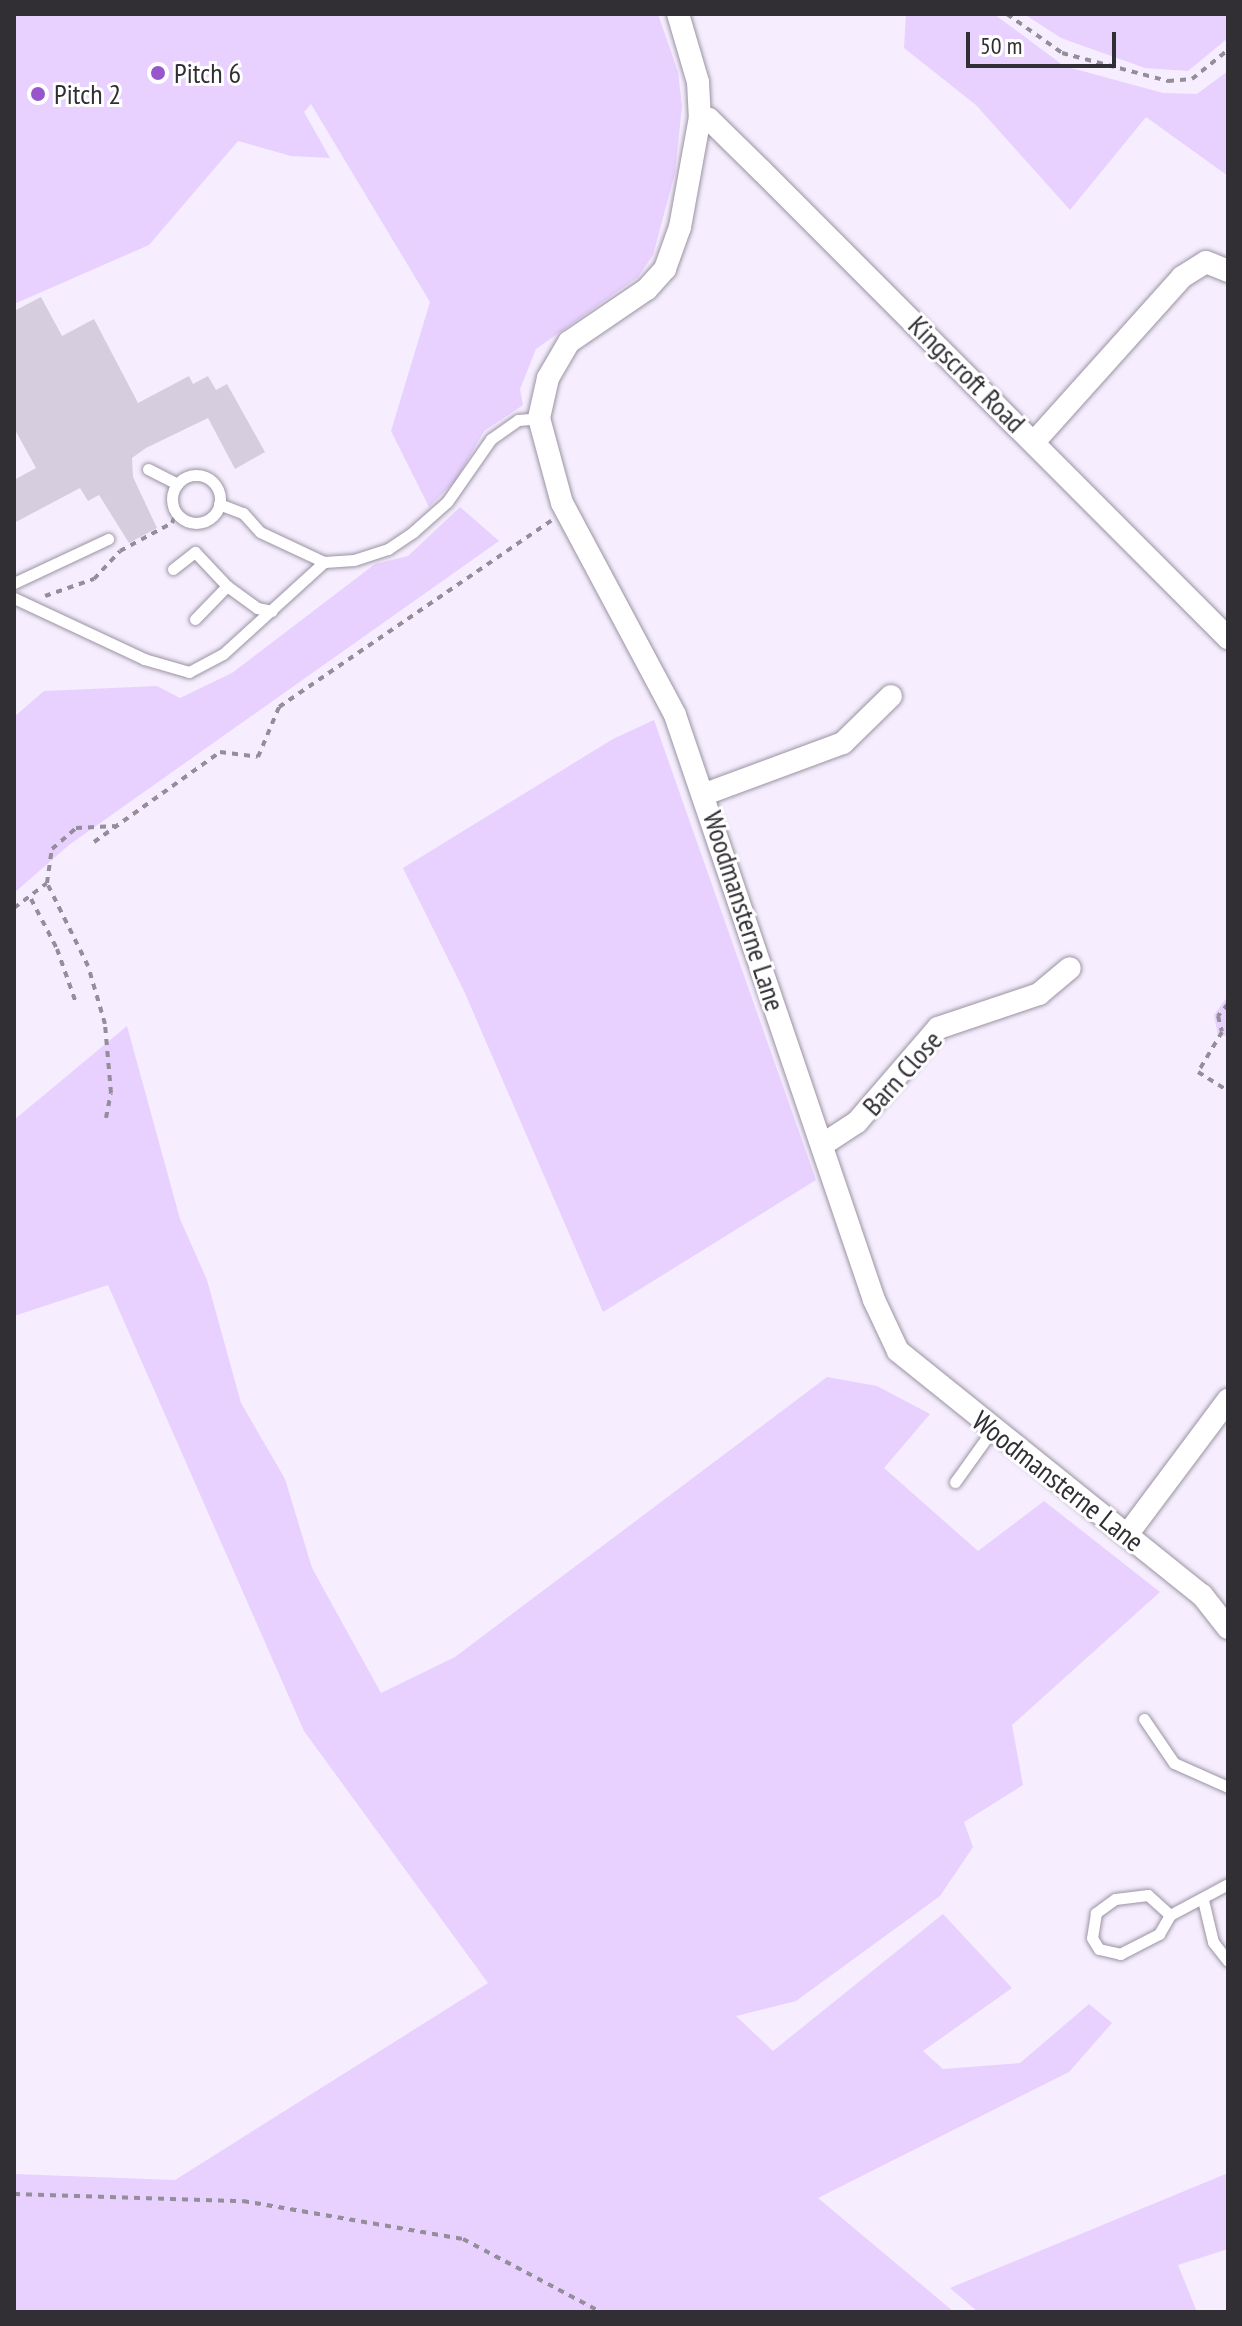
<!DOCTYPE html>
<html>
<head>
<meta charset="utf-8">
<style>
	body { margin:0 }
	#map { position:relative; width:1242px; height:2326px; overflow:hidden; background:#f6eefe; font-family:"PT Sans Narrow",sans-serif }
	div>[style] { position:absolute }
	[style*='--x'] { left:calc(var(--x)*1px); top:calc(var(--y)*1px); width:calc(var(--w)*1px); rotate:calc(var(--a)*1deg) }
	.green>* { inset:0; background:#e8d0ff }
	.building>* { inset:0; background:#d6cede }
	.path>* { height:4px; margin-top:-2px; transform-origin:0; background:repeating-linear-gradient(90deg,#938e99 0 6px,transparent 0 12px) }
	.roads { filter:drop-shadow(0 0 2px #9a93a2) drop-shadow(0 0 2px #9a93a2) }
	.service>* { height:11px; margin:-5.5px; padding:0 5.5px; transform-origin:5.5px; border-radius:5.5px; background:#fff }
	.service>.ring { margin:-5.5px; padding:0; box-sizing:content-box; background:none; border:11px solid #fff; border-radius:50% }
	.minor>* { height:22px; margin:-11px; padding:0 11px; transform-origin:11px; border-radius:11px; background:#fff }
	.dots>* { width:22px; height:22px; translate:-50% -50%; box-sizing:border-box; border:4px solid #fff; border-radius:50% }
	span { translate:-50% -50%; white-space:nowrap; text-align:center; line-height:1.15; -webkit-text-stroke:6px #fff; paint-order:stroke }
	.poi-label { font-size:28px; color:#312e34 }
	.left { translate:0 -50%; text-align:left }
	.street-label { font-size:28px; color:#312e34 }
	.frame { position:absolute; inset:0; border:16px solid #312e34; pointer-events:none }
	.scale { position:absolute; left:966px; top:32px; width:150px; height:36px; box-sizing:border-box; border:4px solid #312e34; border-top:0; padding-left:10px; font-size:24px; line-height:28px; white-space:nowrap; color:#312e34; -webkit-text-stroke:6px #fff; paint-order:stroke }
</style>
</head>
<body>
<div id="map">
	<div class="green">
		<i style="clip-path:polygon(14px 14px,658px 14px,678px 72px,682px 106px,675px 173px,653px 255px,638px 277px,536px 349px,520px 389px,523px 405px,484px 431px,456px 480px,429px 507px,391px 431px,430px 302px,311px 104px,304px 112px,330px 158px,291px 156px,238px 141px,149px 245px,14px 304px)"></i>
		<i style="clip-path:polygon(906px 14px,994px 14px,1064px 66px,1163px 93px,1197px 94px,1228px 71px,1228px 176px,1146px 117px,1070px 210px,976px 105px,904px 48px)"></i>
		<i style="clip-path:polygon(1024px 14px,1228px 14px,1228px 38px,1188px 71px,1145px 68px,1061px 38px)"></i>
		<i style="clip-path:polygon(460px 507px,499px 541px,69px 845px,14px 893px,14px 717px,44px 691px,157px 686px,180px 698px,232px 673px,375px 564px,408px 556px)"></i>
		<i style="clip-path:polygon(654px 720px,816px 1180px,603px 1312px,464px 991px,403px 868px,613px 739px)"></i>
		<i style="clip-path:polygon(1228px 996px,1228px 1036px,1218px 1036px,1214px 1015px)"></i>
		<i style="clip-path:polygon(127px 1026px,180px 1219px,207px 1280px,241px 1403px,285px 1479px,312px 1568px,381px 1693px,455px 1657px,827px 1377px,877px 1386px,930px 1414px,884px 1468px,978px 1551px,1044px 1501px,1160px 1592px,1012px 1725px,1023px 1785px,964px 1822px,973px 1847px,940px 1896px,796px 2001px,736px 2016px,773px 2051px,943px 1914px,1012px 1988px,923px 2051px,943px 2069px,1020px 2063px,1089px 2004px,1112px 2023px,1069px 2072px,818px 2198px,954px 2312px,14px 2312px,14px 2174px,175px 2180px,488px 1983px,304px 1731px,108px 1285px,14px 1316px,14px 1120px)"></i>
		<i style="clip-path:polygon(1228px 2173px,1228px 2249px,1178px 2265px,1197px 2312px,978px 2312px,950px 2288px)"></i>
	</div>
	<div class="building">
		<i style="clip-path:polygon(41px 297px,62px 336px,94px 319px,138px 403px,189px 376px,193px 384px,208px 376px,216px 390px,227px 384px,265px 452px,235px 469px,208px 418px,146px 448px,132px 458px,133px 477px,157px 528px,129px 543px,99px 495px,88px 501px,80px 488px,14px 523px,14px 480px,36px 468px,14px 428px,14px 311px)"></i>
	</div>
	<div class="path">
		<i style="--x:1007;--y:14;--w:67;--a:35.3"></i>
		<i style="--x:1062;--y:53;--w:110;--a:14.8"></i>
		<i style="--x:1168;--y:81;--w:24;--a:-5"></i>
		<i style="--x:1192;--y:79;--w:46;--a:-38.9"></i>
		<i style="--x:45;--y:596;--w:52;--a:-19.1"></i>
		<i style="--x:94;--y:579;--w:38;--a:-47"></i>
		<i style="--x:120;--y:551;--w:59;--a:-28.3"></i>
		<i style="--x:172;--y:523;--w:11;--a:-68"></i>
		<i style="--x:94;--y:842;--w:155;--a:-35.5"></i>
		<i style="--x:220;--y:752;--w:38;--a:7"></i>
		<i style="--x:258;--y:757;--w:54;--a:-67.2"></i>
		<i style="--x:279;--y:707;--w:330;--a:-34.4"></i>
		<i style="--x:31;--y:899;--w:56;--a:62.5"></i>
		<i style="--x:57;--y:949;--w:57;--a:70.6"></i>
		<i style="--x:14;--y:908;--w:41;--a:-37.1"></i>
		<i style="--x:1228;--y:1004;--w:16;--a:130"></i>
		<i style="--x:1218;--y:1016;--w:16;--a:76"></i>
		<i style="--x:1222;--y:1032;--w:47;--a:121"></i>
		<i style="--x:1198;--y:1072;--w:36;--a:32"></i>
		<i style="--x:106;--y:1118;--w:25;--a:-79"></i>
		<i style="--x:111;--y:1093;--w:69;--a:-95"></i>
		<i style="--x:105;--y:1024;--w:60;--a:-106.3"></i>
		<i style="--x:88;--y:966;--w:93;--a:-116.3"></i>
		<i style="--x:47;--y:883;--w:34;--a:-82"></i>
		<i style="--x:52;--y:849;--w:32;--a:-41"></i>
		<i style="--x:76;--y:828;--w:39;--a:-3"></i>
		<i style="--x:14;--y:2194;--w:229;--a:1.8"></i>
		<i style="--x:243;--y:2201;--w:223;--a:9.8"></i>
		<i style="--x:463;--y:2239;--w:156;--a:27.9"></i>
	</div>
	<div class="roads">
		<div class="service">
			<i style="--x:148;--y:469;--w:33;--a:27"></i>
			<i class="ring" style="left:172px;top:475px;width:37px;height:37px"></i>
			<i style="--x:219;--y:504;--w:26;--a:21"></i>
			<i style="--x:243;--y:513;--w:25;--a:48"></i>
			<i style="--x:260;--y:532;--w:71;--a:25.1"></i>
			<i style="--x:324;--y:562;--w:30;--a:-4"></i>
			<i style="--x:354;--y:560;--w:36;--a:-18"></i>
			<i style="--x:388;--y:549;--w:30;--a:-34"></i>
			<i style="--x:413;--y:532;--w:45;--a:-41.4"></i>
			<i style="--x:447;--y:502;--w:77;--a:-55.1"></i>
			<i style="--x:491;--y:439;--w:33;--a:-35"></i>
			<i style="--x:518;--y:420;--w:21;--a:-5"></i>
			<i style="--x:173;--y:569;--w:28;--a:-38"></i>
			<i style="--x:195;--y:552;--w:47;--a:46.7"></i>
			<i style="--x:227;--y:586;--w:37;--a:36"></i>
			<i style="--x:257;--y:608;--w:15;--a:11"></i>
			<i style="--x:14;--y:583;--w:104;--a:-25.1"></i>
			<i style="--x:14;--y:598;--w:144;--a:25.1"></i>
			<i style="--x:144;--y:659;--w:47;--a:16.1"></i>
			<i style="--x:189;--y:672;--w:38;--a:-28"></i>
			<i style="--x:223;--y:654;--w:137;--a:-42.3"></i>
			<i style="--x:195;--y:619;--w:46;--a:-45.9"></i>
			<i style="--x:955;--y:1482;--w:65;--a:-54.4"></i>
			<i style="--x:1144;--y:1719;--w:53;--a:55.7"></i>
			<i style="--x:1174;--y:1763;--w:59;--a:24"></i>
			<i style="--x:1203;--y:1900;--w:43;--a:76.6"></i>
			<i style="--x:1213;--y:1942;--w:24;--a:52"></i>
			<i style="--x:1170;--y:1915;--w:30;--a:-138"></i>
			<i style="--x:1148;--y:1895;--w:33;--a:173"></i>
			<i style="--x:1115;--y:1899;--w:24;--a:144"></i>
			<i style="--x:1096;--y:1913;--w:25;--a:99"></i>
			<i style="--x:1092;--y:1938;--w:13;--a:58"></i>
			<i style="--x:1099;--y:1949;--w:22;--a:13"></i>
			<i style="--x:1120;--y:1954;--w:44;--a:-27.1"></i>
			<i style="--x:1159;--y:1934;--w:22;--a:-60"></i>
			<i style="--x:1170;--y:1915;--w:66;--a:-28.1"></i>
		</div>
		<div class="minor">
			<i style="--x:678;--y:14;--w:71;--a:73.6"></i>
			<i style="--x:698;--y:82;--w:35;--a:87"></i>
			<i style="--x:700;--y:117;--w:112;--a:100.3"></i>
			<i style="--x:680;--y:227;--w:45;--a:109.7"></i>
			<i style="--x:665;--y:269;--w:27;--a:132"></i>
			<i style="--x:647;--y:289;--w:94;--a:145.8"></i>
			<i style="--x:569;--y:342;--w:42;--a:120.3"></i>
			<i style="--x:548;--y:378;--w:41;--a:102.7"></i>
			<i style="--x:539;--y:418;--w:88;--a:74.9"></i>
			<i style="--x:562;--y:503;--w:240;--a:61.9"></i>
			<i style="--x:675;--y:715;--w:618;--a:71.21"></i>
			<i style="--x:874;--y:1300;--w:56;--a:64.8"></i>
			<i style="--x:898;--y:1351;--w:390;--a:38.8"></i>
			<i style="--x:1202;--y:1595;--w:42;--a:51.8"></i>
			<i style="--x:700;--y:117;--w:9;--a:13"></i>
			<i style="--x:709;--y:119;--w:74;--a:44.5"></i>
			<i style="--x:762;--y:171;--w:660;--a:45.06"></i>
			<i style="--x:1035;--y:441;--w:220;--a:-48.1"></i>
			<i style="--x:1182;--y:277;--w:28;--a:-32"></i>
			<i style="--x:1206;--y:262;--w:24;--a:22"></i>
			<i style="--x:705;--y:794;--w:147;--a:-20.3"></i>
			<i style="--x:843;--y:743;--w:67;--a:-44.4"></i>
			<i style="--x:822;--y:1145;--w:42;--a:-33.3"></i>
			<i style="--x:857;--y:1122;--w:124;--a:-49.2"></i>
			<i style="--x:938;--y:1028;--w:107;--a:-18.6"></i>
			<i style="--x:1039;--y:994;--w:40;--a:-40"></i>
			<i style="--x:1127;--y:1535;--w:169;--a:-53.2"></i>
		</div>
	</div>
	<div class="dots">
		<i style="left:158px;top:73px;background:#9856cb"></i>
		<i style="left:38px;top:94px;background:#9856cb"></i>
	</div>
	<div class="poi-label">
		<span class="left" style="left:174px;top:73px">Pitch 6</span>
		<span class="left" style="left:54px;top:94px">Pitch 2</span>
	</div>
	<div class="street-label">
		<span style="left:967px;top:374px;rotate:45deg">Kingscroft Road</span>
		<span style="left:744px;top:911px;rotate:72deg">Woodmansterne Lane</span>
		<span style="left:902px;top:1073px;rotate:-48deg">Barn Close</span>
		<span style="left:1058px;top:1481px;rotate:38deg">Woodmansterne Lane</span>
	</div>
	<div class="frame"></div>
	<div class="scale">50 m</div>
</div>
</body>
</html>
